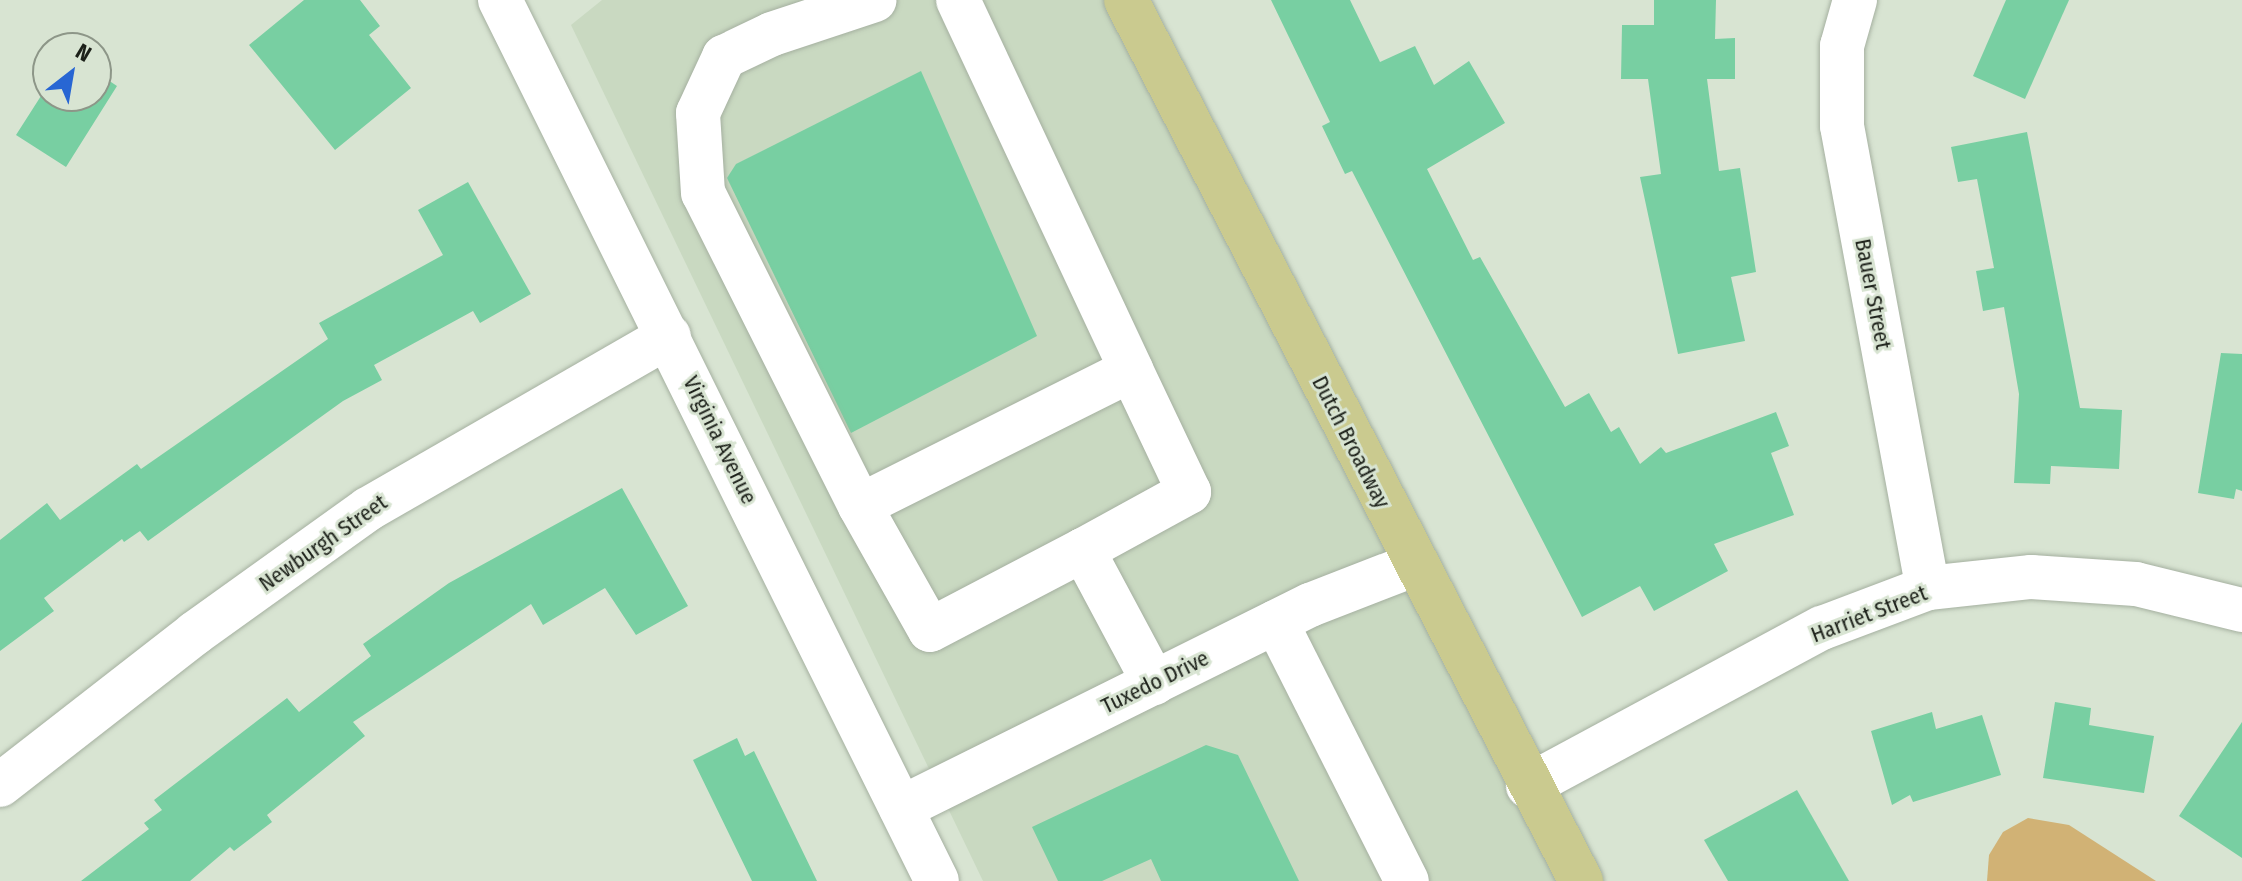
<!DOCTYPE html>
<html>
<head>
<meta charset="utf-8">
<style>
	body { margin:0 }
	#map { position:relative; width:2242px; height:881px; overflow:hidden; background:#d8e4d2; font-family:"Fira Sans Condensed",sans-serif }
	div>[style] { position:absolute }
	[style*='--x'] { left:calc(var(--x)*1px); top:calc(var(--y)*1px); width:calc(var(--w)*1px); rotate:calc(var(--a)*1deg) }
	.built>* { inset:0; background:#c9d9c1 }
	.green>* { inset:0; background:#d1b275 }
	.building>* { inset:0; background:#78cfa2 }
	.roads { filter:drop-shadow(0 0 2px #a5b0a0) drop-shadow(0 0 2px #a5b0a0) }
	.minor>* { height:44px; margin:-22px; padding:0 22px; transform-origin:22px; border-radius:22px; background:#fff }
	.major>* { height:44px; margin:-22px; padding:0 22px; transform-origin:22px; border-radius:22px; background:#caca8f }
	span { translate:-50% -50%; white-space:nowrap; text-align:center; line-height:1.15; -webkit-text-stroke:6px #d8e4d2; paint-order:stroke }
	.street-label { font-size:22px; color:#1c2019 }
	.north { position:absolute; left:32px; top:32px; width:80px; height:80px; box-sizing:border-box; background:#d8e4d2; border:2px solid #8d9688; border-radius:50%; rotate:31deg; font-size:22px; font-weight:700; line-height:32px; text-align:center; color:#1c2019 }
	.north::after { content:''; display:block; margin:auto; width:28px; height:36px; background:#2866d3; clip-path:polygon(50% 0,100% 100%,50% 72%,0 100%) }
</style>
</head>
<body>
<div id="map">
	<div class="built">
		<i style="clip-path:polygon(602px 0,1113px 0,1571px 881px,983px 881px,571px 25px)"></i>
	</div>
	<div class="green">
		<i style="clip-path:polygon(2028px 818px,2069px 825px,2156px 881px,1987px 881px,1989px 855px,2003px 832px)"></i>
	</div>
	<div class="building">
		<i style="clip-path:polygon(304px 0,360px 0,380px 26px,369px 35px,411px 88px,335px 150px,249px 45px)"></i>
		<i style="clip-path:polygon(1271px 0,1350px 0,1380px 62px,1415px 46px,1434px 85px,1469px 61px,1505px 123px,1427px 169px,1473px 260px,1480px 257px,1565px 407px,1589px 393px,1611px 432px,1619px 427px,1640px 464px,1661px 447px,1666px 453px,1776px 412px,1789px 446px,1771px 453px,1794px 515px,1714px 544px,1728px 571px,1654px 611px,1640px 586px,1582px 617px,1352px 171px,1345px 174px,1322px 126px,1330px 122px)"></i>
		<i style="clip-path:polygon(1654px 0,1716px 0,1715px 39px,1735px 38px,1735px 79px,1707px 79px,1719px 171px,1740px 168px,1756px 272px,1731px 277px,1745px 341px,1678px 354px,1640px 177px,1661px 174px,1648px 79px,1621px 79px,1622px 25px,1654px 25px)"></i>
		<i style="clip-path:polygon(2006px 0,2069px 0,2025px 99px,1973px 76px)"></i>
		<i style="clip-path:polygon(921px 71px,1037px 336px,851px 433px,727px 178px,736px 164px)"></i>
		<i style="clip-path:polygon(96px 72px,117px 86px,66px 167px,16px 135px,48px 85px,48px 96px,96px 96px)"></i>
		<i style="clip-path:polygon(2027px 132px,2080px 408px,2122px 410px,2119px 469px,2051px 466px,2050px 484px,2014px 483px,2019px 394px,2004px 307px,1983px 311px,1976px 271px,1994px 268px,1977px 179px,1958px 182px,1951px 147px)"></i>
		<i style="clip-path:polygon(468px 182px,531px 294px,480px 323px,473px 311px,374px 365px,382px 380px,343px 401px,148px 541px,140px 531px,124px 542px,122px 539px,44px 598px,54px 611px,0 651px,0 540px,47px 503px,60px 520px,137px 464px,141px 469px,328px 339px,319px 323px,443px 255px,418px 210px)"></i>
		<i style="clip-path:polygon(2221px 353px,2242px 354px,2242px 491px,2236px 489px,2234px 499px,2198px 493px)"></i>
		<i style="clip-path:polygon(622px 488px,688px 606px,636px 635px,605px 588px,543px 625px,531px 604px,353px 722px,365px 736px,267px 815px,272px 822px,234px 851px,230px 847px,190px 881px,81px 881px,149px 829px,144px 823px,162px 810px,154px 800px,287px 698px,299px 712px,371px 656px,363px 644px,449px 583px)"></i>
		<i style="clip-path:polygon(2055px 702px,2091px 708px,2089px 725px,2154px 736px,2144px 793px,2043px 778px)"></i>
		<i style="clip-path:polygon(1932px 712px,1936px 729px,1982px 715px,2001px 775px,1913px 802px,1910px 795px,1892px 805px,1871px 731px)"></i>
		<i style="clip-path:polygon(2242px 722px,2242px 858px,2179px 816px)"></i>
		<i style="clip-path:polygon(737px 738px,745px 756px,754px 751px,817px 881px,752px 881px,693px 760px)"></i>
		<i style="clip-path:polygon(1206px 745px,1238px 755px,1299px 881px,1161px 881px,1151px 859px,1102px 881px,1058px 881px,1032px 827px)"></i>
		<i style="clip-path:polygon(1797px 790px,1849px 881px,1728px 881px,1704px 840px)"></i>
	</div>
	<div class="roads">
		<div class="minor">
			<i style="--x:500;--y:0;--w:983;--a:63.62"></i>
			<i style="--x:958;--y:0;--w:408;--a:64.9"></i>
			<i style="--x:1855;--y:0;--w:48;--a:105.8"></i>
			<i style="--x:1842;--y:46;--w:80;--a:90"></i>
			<i style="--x:1842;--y:126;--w:470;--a:79.5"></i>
			<i style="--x:860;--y:506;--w:350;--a:-116.6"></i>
			<i style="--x:703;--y:193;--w:80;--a:-93.6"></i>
			<i style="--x:698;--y:113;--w:62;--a:-65.1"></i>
			<i style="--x:724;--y:57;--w:53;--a:-25.6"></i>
			<i style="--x:772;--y:34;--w:108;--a:-18.3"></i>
			<i style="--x:1083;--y:550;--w:121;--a:-28.7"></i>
			<i style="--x:1189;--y:492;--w:135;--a:-115.4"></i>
			<i style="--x:1131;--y:370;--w:303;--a:153.4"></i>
			<i style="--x:860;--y:506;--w:142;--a:60.6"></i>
			<i style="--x:930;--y:630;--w:173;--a:-27.6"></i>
			<i style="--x:1083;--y:550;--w:151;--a:61.9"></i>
			<i style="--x:1276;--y:622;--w:290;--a:63.2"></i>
			<i style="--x:0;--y:785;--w:247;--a:-37.9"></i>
			<i style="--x:195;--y:633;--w:213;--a:-35.6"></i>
			<i style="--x:368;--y:509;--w:347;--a:-29.9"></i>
			<i style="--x:1528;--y:786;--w:334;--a:-28.3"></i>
			<i style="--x:1822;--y:628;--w:113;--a:-20.7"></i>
			<i style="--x:1928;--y:588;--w:104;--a:-6.1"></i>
			<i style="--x:2031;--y:577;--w:105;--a:3.8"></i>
			<i style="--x:2136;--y:584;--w:109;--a:13.8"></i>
			<i style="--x:901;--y:808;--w:457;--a:-26.4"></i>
			<i style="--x:1310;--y:605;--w:110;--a:-21.2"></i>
		</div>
		<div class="major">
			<i style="--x:1126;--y:0;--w:992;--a:62.69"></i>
		</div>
	</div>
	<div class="street-label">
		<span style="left:1873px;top:294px;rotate:79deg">Bauer Street</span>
		<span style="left:720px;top:440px;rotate:64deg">Virginia Avenue</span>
		<span style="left:1351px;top:442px;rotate:63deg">Dutch Broadway</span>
		<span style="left:323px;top:543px;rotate:-35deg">Newburgh Street</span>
		<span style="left:1869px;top:614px;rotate:-21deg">Harriet Street</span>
		<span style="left:1155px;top:682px;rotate:-26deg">Tuxedo Drive</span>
	</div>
	<div class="north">N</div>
</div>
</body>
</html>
